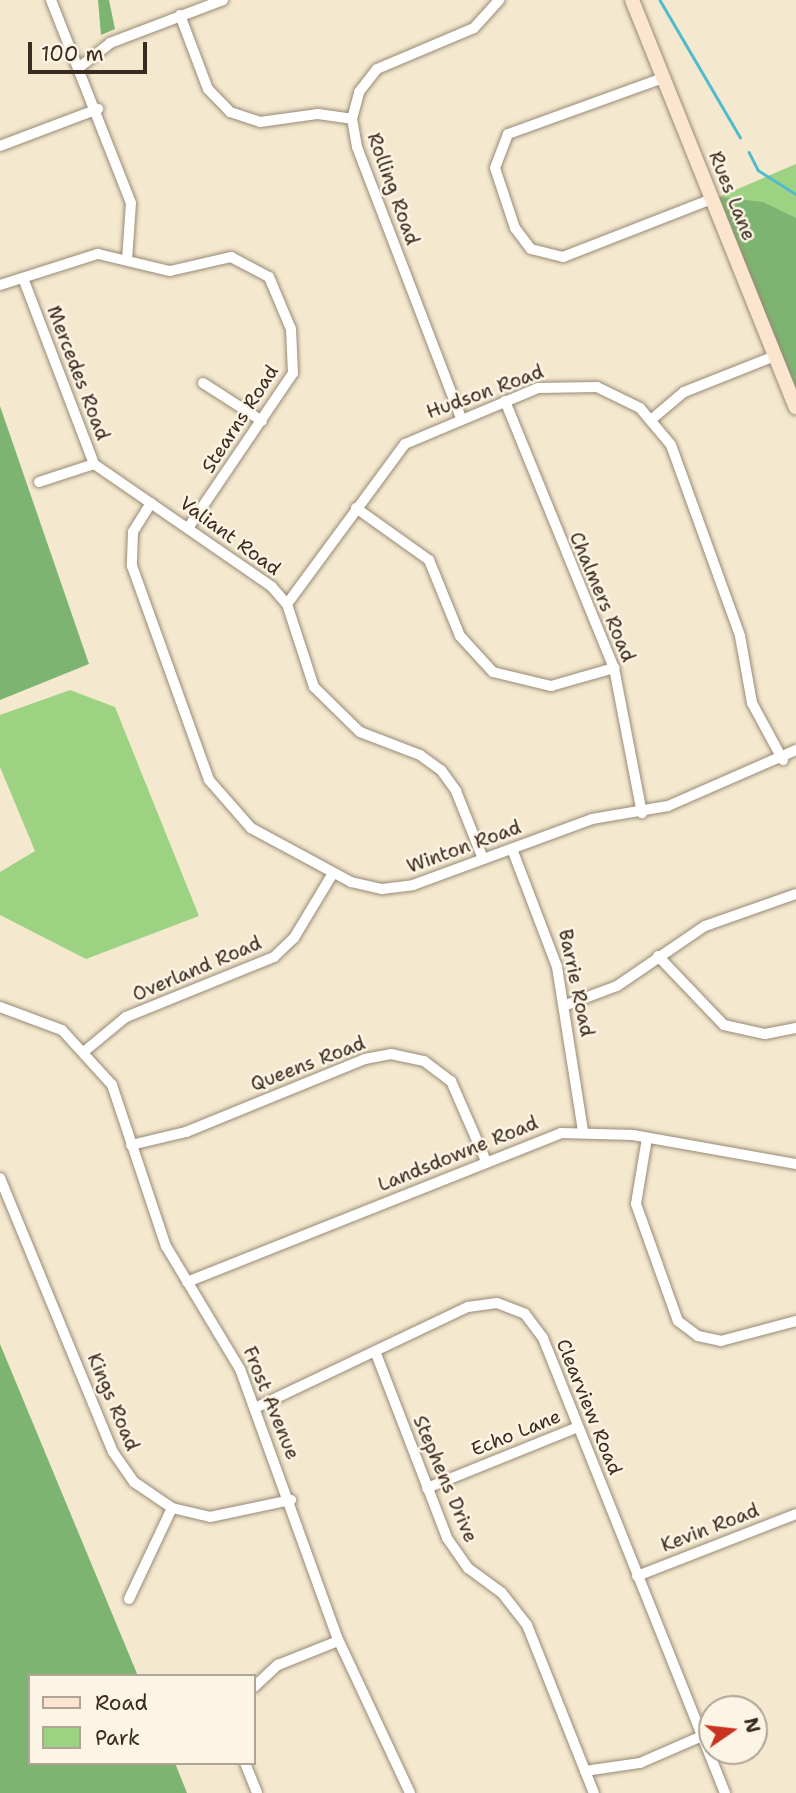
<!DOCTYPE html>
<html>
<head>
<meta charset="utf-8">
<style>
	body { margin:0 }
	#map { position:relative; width:796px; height:1793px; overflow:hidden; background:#f4e9cf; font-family:"Shantell Sans",sans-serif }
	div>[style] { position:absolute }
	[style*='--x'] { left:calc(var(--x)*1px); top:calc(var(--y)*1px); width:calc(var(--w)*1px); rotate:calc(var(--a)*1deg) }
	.green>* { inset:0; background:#9ed283 }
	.forest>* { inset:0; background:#7eb471 }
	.stream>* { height:2.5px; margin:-1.25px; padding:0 1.25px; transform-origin:1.25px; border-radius:1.25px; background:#51bbce }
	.roads { filter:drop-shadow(0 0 2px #988a76) drop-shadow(0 0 2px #988a76) }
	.street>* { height:10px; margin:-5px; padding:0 5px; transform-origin:5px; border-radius:5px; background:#fff }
	.secondary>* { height:14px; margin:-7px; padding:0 7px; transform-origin:7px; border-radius:7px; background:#fce5cf }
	span { translate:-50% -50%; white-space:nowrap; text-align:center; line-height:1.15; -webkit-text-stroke:5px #fcf5e5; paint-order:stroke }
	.street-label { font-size:19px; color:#3b2a1e }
	.legend { position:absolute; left:28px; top:1674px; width:228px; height:91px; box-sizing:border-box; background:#fcf5e5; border:2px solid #afa495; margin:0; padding:9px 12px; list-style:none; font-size:21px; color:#3b2a1e }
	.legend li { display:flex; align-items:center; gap:14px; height:35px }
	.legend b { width:35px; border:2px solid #afa495 }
	.north { position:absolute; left:698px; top:1695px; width:70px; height:70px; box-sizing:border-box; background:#fcf5e5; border:2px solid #afa495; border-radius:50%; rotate:76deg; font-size:19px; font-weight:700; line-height:28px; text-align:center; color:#3b2a1e }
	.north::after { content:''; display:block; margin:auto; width:24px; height:32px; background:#c8321e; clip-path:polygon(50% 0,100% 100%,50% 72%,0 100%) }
	.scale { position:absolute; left:28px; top:42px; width:119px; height:32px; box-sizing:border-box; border:4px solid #3b2a1e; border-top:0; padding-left:9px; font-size:21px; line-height:24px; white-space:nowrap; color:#3b2a1e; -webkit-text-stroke:5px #fcf5e5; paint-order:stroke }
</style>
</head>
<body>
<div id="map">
	<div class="green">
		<i style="clip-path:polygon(796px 164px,796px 391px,719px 197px)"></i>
		<i style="clip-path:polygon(70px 690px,115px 707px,199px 916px,86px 959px,0 915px,0 872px,35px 851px,0 767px,0 715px)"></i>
	</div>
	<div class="forest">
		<i style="clip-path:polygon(98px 0,109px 0,115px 29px,101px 35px)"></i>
		<i style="clip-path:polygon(719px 197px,763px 202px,796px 218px,796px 391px)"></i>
		<i style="clip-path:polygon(0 406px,89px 664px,0 700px)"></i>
		<i style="clip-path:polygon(0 1344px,138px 1676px,30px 1676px,30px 1763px,175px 1763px,187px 1793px,0 1793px)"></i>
	</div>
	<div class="stream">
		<i style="--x:660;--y:0;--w:159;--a:59.7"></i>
		<i style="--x:749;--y:152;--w:20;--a:63"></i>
		<i style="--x:758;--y:170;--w:45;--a:32.3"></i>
	</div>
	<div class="roads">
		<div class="street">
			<i style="--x:51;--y:0;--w:218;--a:68.5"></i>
			<i style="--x:131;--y:203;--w:57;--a:94"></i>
			<i style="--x:180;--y:15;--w:79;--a:69.3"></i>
			<i style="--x:208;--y:89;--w:32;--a:46"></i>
			<i style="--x:230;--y:112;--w:32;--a:18"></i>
			<i style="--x:260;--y:122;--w:59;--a:-7.9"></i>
			<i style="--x:318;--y:114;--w:34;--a:8"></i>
			<i style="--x:81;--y:66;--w:37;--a:-38"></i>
			<i style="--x:110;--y:43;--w:121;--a:-20.8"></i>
			<i style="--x:663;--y:78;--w:165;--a:160.1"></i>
			<i style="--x:508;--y:134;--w:36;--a:111"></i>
			<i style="--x:495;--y:168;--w:63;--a:71.6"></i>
			<i style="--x:515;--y:228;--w:26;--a:53"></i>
			<i style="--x:531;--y:249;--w:33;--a:14"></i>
			<i style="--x:563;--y:257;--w:160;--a:-21.3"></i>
			<i style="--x:0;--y:146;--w:105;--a:-20.7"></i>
			<i style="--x:23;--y:278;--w:199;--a:69.1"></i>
			<i style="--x:94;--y:464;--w:216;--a:34.6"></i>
			<i style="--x:272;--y:587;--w:23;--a:49"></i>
			<i style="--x:287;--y:604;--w:87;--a:72"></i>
			<i style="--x:314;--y:687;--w:64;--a:44.4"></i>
			<i style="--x:360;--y:732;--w:64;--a:21"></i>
			<i style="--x:420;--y:755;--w:26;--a:36"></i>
			<i style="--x:441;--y:770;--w:26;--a:54"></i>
			<i style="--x:456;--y:791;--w:73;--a:68.3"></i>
			<i style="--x:0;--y:285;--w:103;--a:-17.6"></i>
			<i style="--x:98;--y:254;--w:74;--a:13.3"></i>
			<i style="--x:170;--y:271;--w:63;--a:-12.9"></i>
			<i style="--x:231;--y:257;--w:43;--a:27.8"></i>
			<i style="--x:269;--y:277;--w:56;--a:67.1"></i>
			<i style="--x:291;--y:329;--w:44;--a:87.4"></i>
			<i style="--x:293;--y:373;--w:184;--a:124.1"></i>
			<i style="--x:203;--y:383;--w:70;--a:32.8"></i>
			<i style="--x:505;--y:401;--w:288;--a:67.8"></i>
			<i style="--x:614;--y:668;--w:148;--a:79.1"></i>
			<i style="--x:461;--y:418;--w:290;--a:-111"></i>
			<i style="--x:357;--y:147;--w:28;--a:-100"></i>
			<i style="--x:352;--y:119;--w:28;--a:-75"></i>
			<i style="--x:359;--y:92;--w:29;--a:-52"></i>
			<i style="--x:377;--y:69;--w:105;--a:-22.9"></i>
			<i style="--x:474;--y:28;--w:38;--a:-48"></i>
			<i style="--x:652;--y:419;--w:42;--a:-40.2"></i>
			<i style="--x:684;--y:392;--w:98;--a:-21.6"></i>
			<i style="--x:39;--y:482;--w:58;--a:-18.1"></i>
			<i style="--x:151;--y:503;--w:34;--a:122"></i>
			<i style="--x:133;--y:532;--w:34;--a:92"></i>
			<i style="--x:132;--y:566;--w:227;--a:70.2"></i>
			<i style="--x:209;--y:780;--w:64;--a:48.8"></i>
			<i style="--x:251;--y:828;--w:114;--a:28.4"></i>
			<i style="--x:351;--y:882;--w:32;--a:13"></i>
			<i style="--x:382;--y:889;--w:31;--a:-7"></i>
			<i style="--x:413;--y:885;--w:191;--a:-20.2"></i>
			<i style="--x:592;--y:819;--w:77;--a:-9.7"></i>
			<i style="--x:668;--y:806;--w:140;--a:-23.6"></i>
			<i style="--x:356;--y:508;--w:90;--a:35.5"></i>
			<i style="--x:429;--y:560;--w:82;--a:67.8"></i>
			<i style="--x:460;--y:636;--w:49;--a:47.5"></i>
			<i style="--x:493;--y:672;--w:60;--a:13.6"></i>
			<i style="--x:551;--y:686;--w:66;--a:-15.9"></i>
			<i style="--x:287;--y:604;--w:199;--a:-53.6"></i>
			<i style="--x:405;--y:444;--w:144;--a:-22.8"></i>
			<i style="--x:538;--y:388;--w:59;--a:-1"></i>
			<i style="--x:597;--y:387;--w:48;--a:26"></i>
			<i style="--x:640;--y:408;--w:48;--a:50"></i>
			<i style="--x:671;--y:445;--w:203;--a:70.1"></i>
			<i style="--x:740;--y:636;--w:68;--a:79.8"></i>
			<i style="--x:752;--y:703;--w:65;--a:61.5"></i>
			<i style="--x:512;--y:849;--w:126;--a:69.1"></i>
			<i style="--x:557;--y:967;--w:166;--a:81"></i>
			<i style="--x:658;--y:956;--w:95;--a:46.3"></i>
			<i style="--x:724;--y:1025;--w:42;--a:12.4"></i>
			<i style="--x:765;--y:1034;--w:32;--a:-11"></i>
			<i style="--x:566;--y:1005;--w:54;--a:-20.4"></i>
			<i style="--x:617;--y:986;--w:107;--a:-34.3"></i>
			<i style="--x:705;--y:926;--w:96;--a:-19.4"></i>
			<i style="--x:0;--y:1007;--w:66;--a:20.4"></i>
			<i style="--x:62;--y:1030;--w:74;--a:47.7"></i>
			<i style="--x:112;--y:1085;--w:170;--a:71.5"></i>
			<i style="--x:166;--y:1246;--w:144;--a:59"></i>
			<i style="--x:240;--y:1369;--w:285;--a:70.1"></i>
			<i style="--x:337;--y:1637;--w:172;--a:64.9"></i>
			<i style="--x:86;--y:1050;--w:52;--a:-39.5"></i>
			<i style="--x:126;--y:1017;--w:160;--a:-22.1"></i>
			<i style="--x:274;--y:957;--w:28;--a:-44"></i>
			<i style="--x:294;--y:938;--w:76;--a:-59"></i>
			<i style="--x:647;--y:1138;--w:67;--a:99.5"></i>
			<i style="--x:636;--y:1204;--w:124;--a:70.3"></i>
			<i style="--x:678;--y:1321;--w:25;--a:37"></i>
			<i style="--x:698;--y:1336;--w:24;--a:12"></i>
			<i style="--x:721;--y:1341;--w:78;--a:-14.9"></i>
			<i style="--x:131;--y:1145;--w:57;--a:-13.3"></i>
			<i style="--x:186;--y:1132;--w:193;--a:-22.2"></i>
			<i style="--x:365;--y:1059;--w:26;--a:-11"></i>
			<i style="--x:391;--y:1054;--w:34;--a:12"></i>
			<i style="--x:424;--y:1061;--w:34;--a:37"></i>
			<i style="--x:451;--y:1081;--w:87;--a:66.4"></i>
			<i style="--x:0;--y:1178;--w:296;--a:67.6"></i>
			<i style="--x:113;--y:1452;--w:37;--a:55"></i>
			<i style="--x:134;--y:1482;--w:46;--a:34.4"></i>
			<i style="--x:172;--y:1508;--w:39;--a:13"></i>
			<i style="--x:210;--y:1517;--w:83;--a:-11.9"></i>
			<i style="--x:187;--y:1282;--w:403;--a:-21.7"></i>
			<i style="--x:561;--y:1133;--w:72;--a:1.6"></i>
			<i style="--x:633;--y:1135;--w:166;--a:10.1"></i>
			<i style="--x:375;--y:1351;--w:200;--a:68.9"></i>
			<i style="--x:447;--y:1538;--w:37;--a:55"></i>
			<i style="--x:468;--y:1568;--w:42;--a:36.3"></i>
			<i style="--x:502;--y:1593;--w:41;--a:52"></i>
			<i style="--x:527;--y:1625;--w:181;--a:68.3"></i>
			<i style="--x:255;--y:1408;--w:236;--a:-25.4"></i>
			<i style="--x:468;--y:1307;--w:29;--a:-8"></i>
			<i style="--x:497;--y:1303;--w:30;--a:21"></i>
			<i style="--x:525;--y:1314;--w:30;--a:53"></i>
			<i style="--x:543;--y:1338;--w:490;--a:68.2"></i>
			<i style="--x:427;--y:1488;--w:163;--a:-22"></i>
			<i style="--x:637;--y:1576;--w:171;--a:-21.3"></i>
			<i style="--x:129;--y:1599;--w:101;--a:-64.7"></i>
			<i style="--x:254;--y:1687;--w:33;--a:-43"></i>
			<i style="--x:278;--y:1665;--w:65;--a:-21.8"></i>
			<i style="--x:245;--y:1763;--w:32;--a:68"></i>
			<i style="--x:585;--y:1771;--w:56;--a:-8.3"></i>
			<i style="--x:640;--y:1763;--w:68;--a:-23.5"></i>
		</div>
		<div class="secondary">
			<i style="--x:632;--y:0;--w:439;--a:68.1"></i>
		</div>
	</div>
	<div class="street-label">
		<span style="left:393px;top:189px;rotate:70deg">Rolling Road</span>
		<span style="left:732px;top:196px;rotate:68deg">Rues Lane</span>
		<span style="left:78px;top:373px;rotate:69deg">Mercedes Road</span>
		<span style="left:485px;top:392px;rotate:-20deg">Hudson Road</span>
		<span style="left:240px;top:419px;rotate:-57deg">Stearns Road</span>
		<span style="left:230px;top:536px;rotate:36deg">Valiant Road</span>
		<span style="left:602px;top:597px;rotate:67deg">Chalmers Road</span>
		<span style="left:464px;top:847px;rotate:-20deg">Winton Road</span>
		<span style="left:197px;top:969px;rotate:-23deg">Overland Road</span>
		<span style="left:576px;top:983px;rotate:78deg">Barrie Road</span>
		<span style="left:308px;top:1064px;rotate:-21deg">Queens Road</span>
		<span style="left:458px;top:1154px;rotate:-22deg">Landsdowne Road</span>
		<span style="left:113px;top:1402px;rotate:67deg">Kings Road</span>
		<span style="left:271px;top:1403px;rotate:68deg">Frost Avenue</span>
		<span style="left:589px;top:1407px;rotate:68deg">Clearview Road</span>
		<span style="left:516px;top:1433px;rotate:-22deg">Echo Lane</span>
		<span style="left:445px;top:1479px;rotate:67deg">Stephens Drive</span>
		<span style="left:710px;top:1528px;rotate:-21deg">Kevin Road</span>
	</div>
	<ul class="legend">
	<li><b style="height:9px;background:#fce5cf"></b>Road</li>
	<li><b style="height:19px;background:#9ed283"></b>Park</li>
	</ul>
	<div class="north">N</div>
	<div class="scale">100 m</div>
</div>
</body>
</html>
